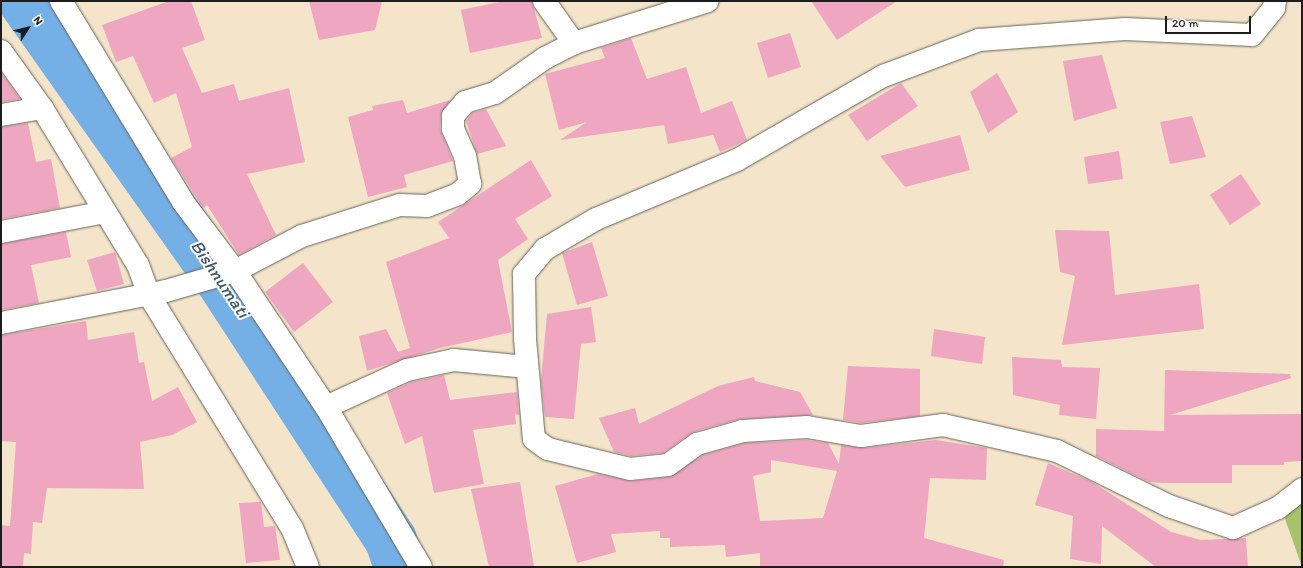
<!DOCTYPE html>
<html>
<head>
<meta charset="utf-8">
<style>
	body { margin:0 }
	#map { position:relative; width:1303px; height:568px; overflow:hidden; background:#f3e4ca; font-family:Itim,sans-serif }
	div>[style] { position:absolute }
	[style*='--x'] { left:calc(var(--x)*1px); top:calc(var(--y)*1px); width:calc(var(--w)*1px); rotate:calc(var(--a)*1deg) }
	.green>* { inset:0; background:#a8c269 }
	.river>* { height:52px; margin:-26px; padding:0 26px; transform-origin:26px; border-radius:26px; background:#74b0e6 }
	.building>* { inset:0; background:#efa6c0 }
	.roads { filter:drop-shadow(0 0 1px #676259) drop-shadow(0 0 1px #676259) }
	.minor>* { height:22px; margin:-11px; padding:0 11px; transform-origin:11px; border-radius:11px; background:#fff }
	span { translate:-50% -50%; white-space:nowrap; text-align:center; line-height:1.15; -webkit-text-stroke:4px #fdfcf7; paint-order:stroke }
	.water-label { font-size:18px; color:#3f576d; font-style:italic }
	.frame { position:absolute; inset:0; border:2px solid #1c1c1c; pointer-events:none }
	.north { position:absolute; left:8px; top:8px; width:40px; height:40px; -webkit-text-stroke:3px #fdfcf7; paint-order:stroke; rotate:54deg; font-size:11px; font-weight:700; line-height:16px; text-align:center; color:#1c1c1c }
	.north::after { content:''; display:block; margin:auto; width:14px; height:18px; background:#1c1c1c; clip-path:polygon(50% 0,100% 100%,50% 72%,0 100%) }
	.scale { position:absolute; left:1165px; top:16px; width:86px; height:18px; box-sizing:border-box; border:2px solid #1c1c1c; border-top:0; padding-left:5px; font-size:12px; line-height:14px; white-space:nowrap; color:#1c1c1c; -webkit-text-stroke:3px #fdfcf7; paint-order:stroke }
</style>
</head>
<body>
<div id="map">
	<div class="green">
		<i style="clip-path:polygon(1302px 482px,1302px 567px,1277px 496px)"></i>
	</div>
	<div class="river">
		<i style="--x:24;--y:1;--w:343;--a:54.7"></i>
		<i style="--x:222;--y:281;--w:309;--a:56.9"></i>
		<i style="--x:391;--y:540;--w:28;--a:72"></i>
	</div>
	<div class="building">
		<i style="clip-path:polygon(169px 1px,191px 1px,205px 40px,182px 48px,202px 93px,234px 84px,239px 101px,289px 88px,305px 162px,247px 174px,276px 235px,239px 255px,207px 205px,203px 208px,171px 158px,192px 147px,176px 93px,154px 103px,133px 56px,116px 62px,102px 25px)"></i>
		<i style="clip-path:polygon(309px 1px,382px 1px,375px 30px,319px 40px)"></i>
		<i style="clip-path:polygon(504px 1px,532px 1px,542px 38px,470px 53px,461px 10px)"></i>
		<i style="clip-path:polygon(811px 1px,897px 1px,837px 40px)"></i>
		<i style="clip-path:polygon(790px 33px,801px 67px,768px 78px,757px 43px)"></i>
		<i style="clip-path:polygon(631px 38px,647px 79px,686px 67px,701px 113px,732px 101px,747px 140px,720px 152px,713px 135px,668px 144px,664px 125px,560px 140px,587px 122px,559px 130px,545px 74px,605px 58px,601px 48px)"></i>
		<i style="clip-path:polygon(1102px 55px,1117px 108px,1074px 121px,1063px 61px)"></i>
		<i style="clip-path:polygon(1px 72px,20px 99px,1px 102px)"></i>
		<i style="clip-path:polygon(997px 73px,1018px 112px,988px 133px,970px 92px)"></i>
		<i style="clip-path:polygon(901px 83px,918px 106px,867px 141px,848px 115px)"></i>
		<i style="clip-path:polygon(403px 100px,407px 113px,450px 100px,441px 115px,440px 129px,453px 161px,404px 175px,407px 187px,368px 197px,348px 117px,373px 110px,372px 106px)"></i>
		<i style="clip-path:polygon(486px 109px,506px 146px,477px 154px,466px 121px,472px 113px)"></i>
		<i style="clip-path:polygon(1192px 116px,1206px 157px,1170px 164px,1160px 122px)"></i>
		<i style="clip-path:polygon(28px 123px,36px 162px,51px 159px,60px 208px,1px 219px,1px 127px)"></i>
		<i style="clip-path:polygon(960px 135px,970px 170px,905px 187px,880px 156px)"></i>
		<i style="clip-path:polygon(1119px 151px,1123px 179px,1088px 184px,1084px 157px)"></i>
		<i style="clip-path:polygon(531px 160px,552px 196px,515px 219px,528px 239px,498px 260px,512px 332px,440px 348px,367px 371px,359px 336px,386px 329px,398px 352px,410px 348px,386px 262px,449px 238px,438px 222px)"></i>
		<i style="clip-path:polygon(1241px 174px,1261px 204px,1230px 225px,1210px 195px)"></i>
		<i style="clip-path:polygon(1055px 230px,1109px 231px,1115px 295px,1199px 284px,1204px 329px,1062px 345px,1075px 276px,1060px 272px)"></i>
		<i style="clip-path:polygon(66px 232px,71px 257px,31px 265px,39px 303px,1px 310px,1px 244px)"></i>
		<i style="clip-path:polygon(592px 242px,608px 296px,577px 305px,562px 253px)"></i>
		<i style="clip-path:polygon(115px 252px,124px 284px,97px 291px,87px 260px)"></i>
		<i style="clip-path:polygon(303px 263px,333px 302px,294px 332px,265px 292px)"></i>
		<i style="clip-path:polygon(591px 307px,596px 342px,581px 344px,574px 419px,545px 417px,541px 380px,547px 314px)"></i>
		<i style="clip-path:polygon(86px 321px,88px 340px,134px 332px,139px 363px,144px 362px,152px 401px,178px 387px,197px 422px,172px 435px,140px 442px,144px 489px,47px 488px,42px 523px,33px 522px,31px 554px,24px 553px,23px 567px,1px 567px,1px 525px,10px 526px,16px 442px,1px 441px,1px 335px)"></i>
		<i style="clip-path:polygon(934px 329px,985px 337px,982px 364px,931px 356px)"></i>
		<i style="clip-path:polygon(1012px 357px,1061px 360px,1062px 367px,1100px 368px,1096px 419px,1059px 415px,1060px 405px,1013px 395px)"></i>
		<i style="clip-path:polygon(848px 366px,920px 369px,920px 416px,861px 423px,843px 420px)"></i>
		<i style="clip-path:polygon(1165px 370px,1290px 374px,1291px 378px,1170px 415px,1302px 414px,1302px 461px,1284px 462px,1284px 465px,1232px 465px,1232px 483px,1163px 483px,1149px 482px,1096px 456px,1096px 429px,1164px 431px)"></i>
		<i style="clip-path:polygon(444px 375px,450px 400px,517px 392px,519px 415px,515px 414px,516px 424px,473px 430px,484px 484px,434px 493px,422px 436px,405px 444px,387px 393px,411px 382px)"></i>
		<i style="clip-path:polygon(754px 377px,755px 381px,800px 392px,813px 415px,740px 419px,693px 432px,663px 453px,631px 456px,614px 452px,599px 418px,635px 408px,639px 424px,718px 386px)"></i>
		<i style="clip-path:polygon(evenodd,806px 440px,828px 443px,839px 464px,841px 445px,863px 448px,936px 440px,987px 448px,986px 480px,930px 478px,924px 538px,1004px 560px,1003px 567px,760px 567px,760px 553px,726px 557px,725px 545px,670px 547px,670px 538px,660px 538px,660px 531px,611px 534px,616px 552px,577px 563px,555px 486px,598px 474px,631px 481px,669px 477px,703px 455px,745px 443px,806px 440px,771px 460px,837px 471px,823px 518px,760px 521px,753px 476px,771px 472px,771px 460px)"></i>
		<i style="clip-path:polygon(1048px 463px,1092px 482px,1171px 532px,1201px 540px,1246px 538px,1248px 567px,1156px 567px,1102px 526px,1101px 564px,1070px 559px,1073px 516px,1035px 505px)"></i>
		<i style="clip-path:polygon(520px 482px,534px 567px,489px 567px,471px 489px)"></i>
		<i style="clip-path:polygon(261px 502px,264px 527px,275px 526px,280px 560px,246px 563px,239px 503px)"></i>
	</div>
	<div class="roads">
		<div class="minor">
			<i style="--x:61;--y:1;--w:235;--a:58.7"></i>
			<i style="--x:183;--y:202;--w:86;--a:53"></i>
			<i style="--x:235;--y:271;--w:164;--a:56.2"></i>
			<i style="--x:326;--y:407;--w:186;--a:59.3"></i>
			<i style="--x:544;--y:1;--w:52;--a:54.5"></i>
			<i style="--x:1275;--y:1;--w:7;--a:98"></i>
			<i style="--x:1274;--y:8;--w:35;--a:129"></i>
			<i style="--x:1252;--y:35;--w:127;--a:-177.3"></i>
			<i style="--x:1125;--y:29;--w:146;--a:175.7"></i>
			<i style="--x:979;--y:40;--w:103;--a:159.4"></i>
			<i style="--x:883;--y:76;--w:168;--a:150.1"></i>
			<i style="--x:737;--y:160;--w:153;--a:157.3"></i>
			<i style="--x:596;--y:219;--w:59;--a:149.5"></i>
			<i style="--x:545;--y:249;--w:33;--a:130"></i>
			<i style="--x:524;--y:274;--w:65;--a:89.1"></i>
			<i style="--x:525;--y:339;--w:100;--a:84.9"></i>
			<i style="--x:534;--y:439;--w:17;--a:36"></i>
			<i style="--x:548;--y:449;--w:84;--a:13.7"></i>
			<i style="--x:630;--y:469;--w:38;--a:-6"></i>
			<i style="--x:668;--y:465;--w:36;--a:-36"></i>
			<i style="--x:697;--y:444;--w:48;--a:-15.8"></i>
			<i style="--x:743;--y:431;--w:64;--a:-3.6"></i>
			<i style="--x:807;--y:427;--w:55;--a:9.5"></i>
			<i style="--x:861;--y:436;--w:83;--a:-7.6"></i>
			<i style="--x:943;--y:425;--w:117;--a:12.8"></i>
			<i style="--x:1057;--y:451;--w:125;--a:26.2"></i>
			<i style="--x:1169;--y:506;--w:68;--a:19"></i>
			<i style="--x:1233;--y:528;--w:49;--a:-24"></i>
			<i style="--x:1278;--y:508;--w:31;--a:-38"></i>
			<i style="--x:1;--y:51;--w:70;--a:54.3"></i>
			<i style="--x:42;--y:108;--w:184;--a:58.6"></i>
			<i style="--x:138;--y:265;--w:32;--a:70"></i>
			<i style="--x:149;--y:295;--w:273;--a:58.5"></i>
			<i style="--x:292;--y:528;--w:42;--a:67.7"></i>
			<i style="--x:1;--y:115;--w:42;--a:-9.7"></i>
			<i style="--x:1;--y:232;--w:106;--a:-10.9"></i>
			<i style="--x:1;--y:323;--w:168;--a:-11"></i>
			<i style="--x:166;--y:291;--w:72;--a:-16.2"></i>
			<i style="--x:235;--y:271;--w:76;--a:-27.6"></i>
			<i style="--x:302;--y:236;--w:103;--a:-17.6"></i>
			<i style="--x:400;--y:205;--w:27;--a:2"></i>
			<i style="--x:427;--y:206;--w:33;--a:-21"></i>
			<i style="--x:458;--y:194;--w:16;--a:-40"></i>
			<i style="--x:470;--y:184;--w:28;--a:-100"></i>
			<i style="--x:465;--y:156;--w:30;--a:-114"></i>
			<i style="--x:453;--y:129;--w:13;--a:-90"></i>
			<i style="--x:453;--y:116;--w:18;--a:-49"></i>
			<i style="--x:465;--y:102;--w:31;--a:-17"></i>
			<i style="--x:495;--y:93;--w:61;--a:-35"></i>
			<i style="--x:545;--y:58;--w:33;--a:-27"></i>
			<i style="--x:574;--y:43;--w:140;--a:-17.4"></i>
			<i style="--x:326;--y:407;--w:89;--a:-24.6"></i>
			<i style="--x:407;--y:370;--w:48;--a:-12"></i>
			<i style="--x:454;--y:360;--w:73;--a:5.5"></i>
		</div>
	</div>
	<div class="water-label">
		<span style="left:220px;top:279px;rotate:56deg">Bishnumati</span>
	</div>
	<div class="frame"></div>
	<div class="north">N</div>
	<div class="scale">20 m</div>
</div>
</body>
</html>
